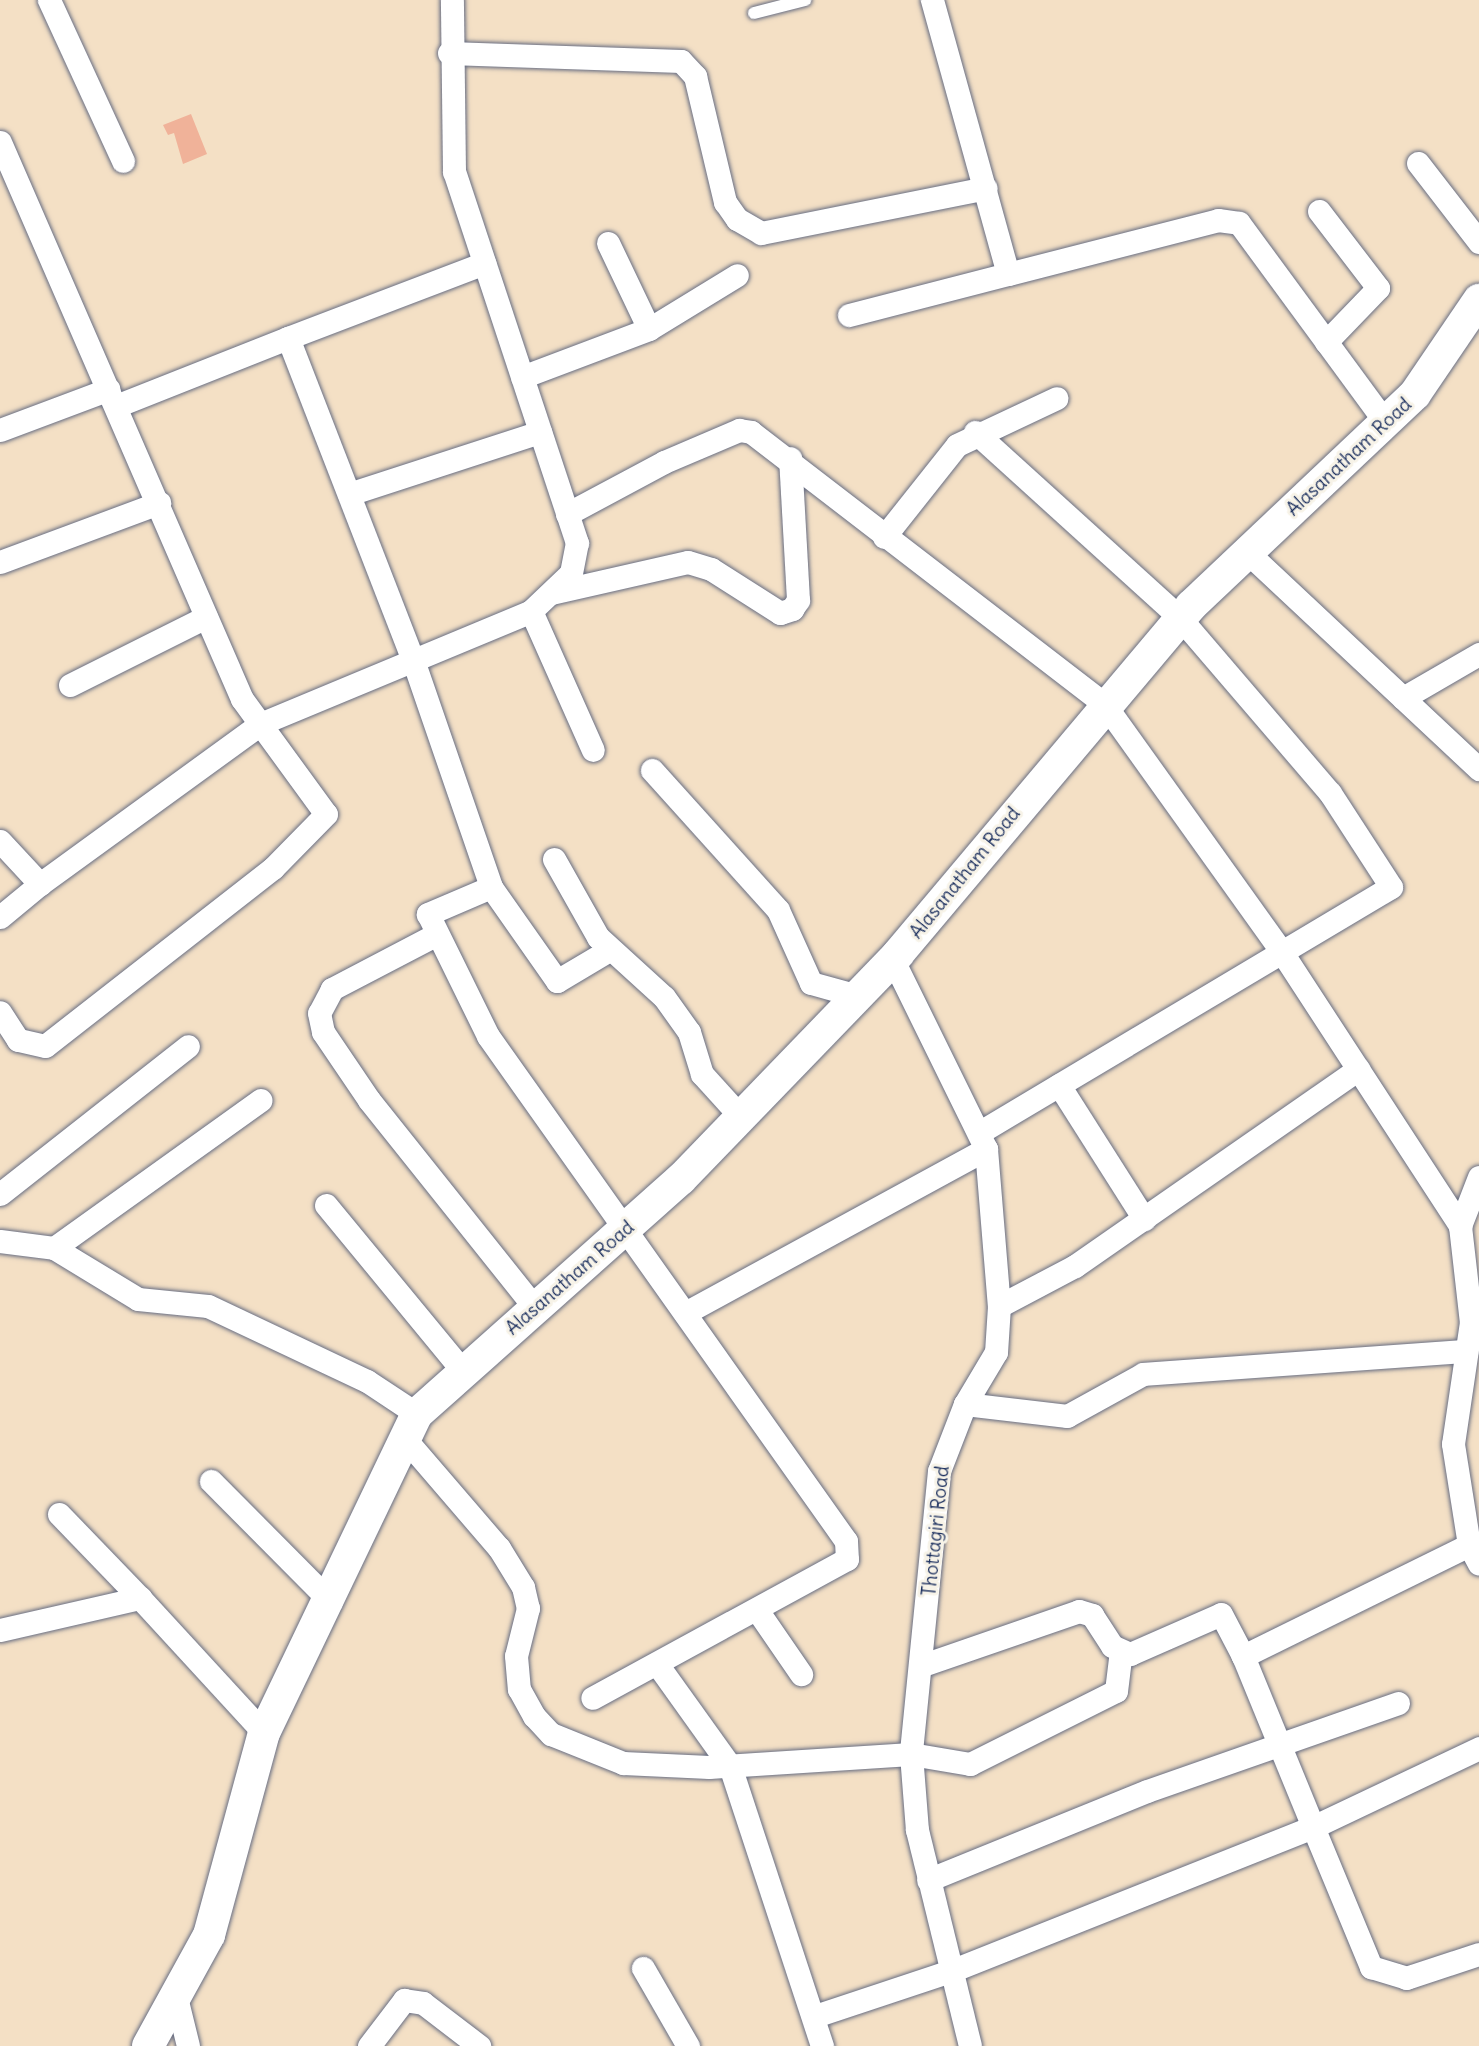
<!DOCTYPE html>
<html>
<head>
<meta charset="utf-8">
<style>
	body { margin:0 }
	#map { position:relative; width:1479px; height:2046px; overflow:hidden; background:#f4e0c5; font-family:Delius,sans-serif }
	div>[style] { position:absolute }
	[style*='--x'] { left:calc(var(--x)*1px); top:calc(var(--y)*1px); width:calc(var(--w)*1px); rotate:calc(var(--a)*1deg) }
	.building>* { inset:0; background:#f0b299 }
	.roads { filter:drop-shadow(0 0 2px #676d82) drop-shadow(0 0 2px #676d82) }
	.service>* { height:12px; margin:-6px; padding:0 6px; transform-origin:6px; border-radius:6px; background:#fff }
	.minor>* { height:23px; margin:-11.5px; padding:0 11.5px; transform-origin:11.5px; border-radius:11.5px; background:#fff }
	.secondary>* { height:32px; margin:-16px; padding:0 16px; transform-origin:16px; border-radius:16px; background:#fff }
	span { translate:-50% -50%; white-space:nowrap; text-align:center; line-height:1.15; -webkit-text-stroke:6px #f7f3e8; paint-order:stroke }
	.street-label { font-size:19px; color:#1b2f5e }
</style>
</head>
<body>
<div id="map">
	<div class="building">
		<i style="clip-path:polygon(191px 114px,207px 154px,183px 164px,174px 133px,168px 135px,163px 125px)"></i>
	</div>
	<div class="roads">
		<div class="service">
			<i style="--x:754;--y:13;--w:53;--a:-14.3"></i>
		</div>
		<div class="minor">
			<i style="--x:49;--y:0;--w:177;--a:65.3"></i>
			<i style="--x:932;--y:0;--w:284;--a:74.5"></i>
			<i style="--x:1008;--y:274;--w:217;--a:-14.4"></i>
			<i style="--x:1218;--y:220;--w:21;--a:8"></i>
			<i style="--x:1239;--y:223;--w:247;--a:53.7"></i>
			<i style="--x:449;--y:53;--w:232;--a:2"></i>
			<i style="--x:681;--y:61;--w:21;--a:47"></i>
			<i style="--x:695;--y:76;--w:130;--a:76.6"></i>
			<i style="--x:725;--y:202;--w:21;--a:55"></i>
			<i style="--x:737;--y:219;--w:28;--a:30"></i>
			<i style="--x:761;--y:233;--w:229;--a:-11.3"></i>
			<i style="--x:0;--y:142;--w:607;--a:66.52"></i>
			<i style="--x:242;--y:699;--w:142;--a:53.9"></i>
			<i style="--x:326;--y:814;--w:76;--a:134.5"></i>
			<i style="--x:273;--y:868;--w:289;--a:142"></i>
			<i style="--x:45;--y:1046;--w:28;--a:-167"></i>
			<i style="--x:18;--y:1040;--w:33;--a:-123"></i>
			<i style="--x:1418;--y:163;--w:100;--a:52.3"></i>
			<i style="--x:1319;--y:211;--w:97;--a:52.5"></i>
			<i style="--x:1378;--y:288;--w:75;--a:133.9"></i>
			<i style="--x:608;--y:243;--w:95;--a:64.5"></i>
			<i style="--x:849;--y:315;--w:164;--a:-14.5"></i>
			<i style="--x:288;--y:338;--w:210;--a:-20.9"></i>
			<i style="--x:522;--y:377;--w:136;--a:-20.7"></i>
			<i style="--x:649;--y:329;--w:103;--a:-31.5"></i>
			<i style="--x:116;--y:406;--w:185;--a:-21.6"></i>
			<i style="--x:288;--y:338;--w:345;--a:68.8"></i>
			<i style="--x:413;--y:660;--w:240;--a:71"></i>
			<i style="--x:491;--y:887;--w:69;--a:156.8"></i>
			<i style="--x:428;--y:914;--w:136;--a:63.8"></i>
			<i style="--x:488;--y:1036;--w:619;--a:54.67"></i>
			<i style="--x:846;--y:1541;--w:18;--a:87"></i>
			<i style="--x:847;--y:1559;--w:290;--a:151.4"></i>
			<i style="--x:0;--y:430;--w:116;--a:-20.6"></i>
			<i style="--x:975;--y:432;--w:277;--a:42.2"></i>
			<i style="--x:1180;--y:618;--w:230;--a:49.4"></i>
			<i style="--x:1330;--y:793;--w:112;--a:57"></i>
			<i style="--x:1391;--y:887;--w:480;--a:149.2"></i>
			<i style="--x:349;--y:494;--w:201;--a:-18"></i>
			<i style="--x:567;--y:514;--w:110;--a:-28.2"></i>
			<i style="--x:664;--y:462;--w:82;--a:-23.1"></i>
			<i style="--x:739;--y:430;--w:12;--a:9"></i>
			<i style="--x:751;--y:432;--w:447;--a:37.6"></i>
			<i style="--x:1105;--y:705;--w:306;--a:54.4"></i>
			<i style="--x:1283;--y:954;--w:325;--a:56.9"></i>
			<i style="--x:884;--y:537;--w:117;--a:-51.6"></i>
			<i style="--x:957;--y:445;--w:110;--a:-25.2"></i>
			<i style="--x:1247;--y:552;--w:318;--a:43.1"></i>
			<i style="--x:0;--y:562;--w:170;--a:-20.4"></i>
			<i style="--x:551;--y:593;--w:140;--a:-12.8"></i>
			<i style="--x:688;--y:562;--w:24;--a:17"></i>
			<i style="--x:711;--y:569;--w:82;--a:32.5"></i>
			<i style="--x:780;--y:613;--w:13;--a:-18"></i>
			<i style="--x:792;--y:609;--w:11;--a:-56"></i>
			<i style="--x:798;--y:600;--w:142;--a:-93.2"></i>
			<i style="--x:531;--y:611;--w:152;--a:66"></i>
			<i style="--x:70;--y:685;--w:152;--a:-26.6"></i>
			<i style="--x:1403;--y:698;--w:88;--a:-30.1"></i>
			<i style="--x:652;--y:770;--w:188;--a:48"></i>
			<i style="--x:778;--y:910;--w:80;--a:65.7"></i>
			<i style="--x:811;--y:983;--w:49;--a:15.5"></i>
			<i style="--x:0;--y:841;--w:59;--a:47.1"></i>
			<i style="--x:40;--y:884;--w:52;--a:140.5"></i>
			<i style="--x:554;--y:859;--w:90;--a:60.6"></i>
			<i style="--x:598;--y:937;--w:89;--a:42.3"></i>
			<i style="--x:664;--y:997;--w:43;--a:54.5"></i>
			<i style="--x:689;--y:1032;--w:44;--a:72.8"></i>
			<i style="--x:702;--y:1074;--w:58;--a:47.8"></i>
			<i style="--x:40;--y:884;--w:272;--a:-36"></i>
			<i style="--x:260;--y:724;--w:294;--a:-22.6"></i>
			<i style="--x:531;--y:611;--w:55;--a:-43.5"></i>
			<i style="--x:571;--y:573;--w:31;--a:-79"></i>
			<i style="--x:577;--y:543;--w:391;--a:-108.3"></i>
			<i style="--x:454;--y:172;--w:172;--a:-90.7"></i>
			<i style="--x:491;--y:887;--w:115;--a:54.9"></i>
			<i style="--x:557;--y:981;--w:61;--a:-30.8"></i>
			<i style="--x:437;--y:934;--w:119;--a:152.4"></i>
			<i style="--x:332;--y:989;--w:27;--a:118"></i>
			<i style="--x:319;--y:1013;--w:19;--a:78"></i>
			<i style="--x:323;--y:1032;--w:82;--a:55.9"></i>
			<i style="--x:369;--y:1100;--w:266;--a:51.4"></i>
			<i style="--x:893;--y:960;--w:211;--a:63.8"></i>
			<i style="--x:986;--y:1149;--w:158;--a:85.3"></i>
			<i style="--x:999;--y:1306;--w:46;--a:93.7"></i>
			<i style="--x:996;--y:1352;--w:61;--a:120.8"></i>
			<i style="--x:965;--y:1404;--w:72;--a:111.2"></i>
			<i style="--x:939;--y:1471;--w:284;--a:95.7"></i>
			<i style="--x:911;--y:1754;--w:76;--a:85.5"></i>
			<i style="--x:917;--y:1830;--w:222;--a:76.2"></i>
			<i style="--x:1059;--y:1085;--w:159;--a:57.6"></i>
			<i style="--x:1479;--y:1177;--w:53;--a:111.2"></i>
			<i style="--x:1460;--y:1226;--w:97;--a:83.5"></i>
			<i style="--x:1471;--y:1322;--w:123;--a:98.4"></i>
			<i style="--x:1453;--y:1444;--w:102;--a:81"></i>
			<i style="--x:1469;--y:1545;--w:21;--a:62"></i>
			<i style="--x:0;--y:1194;--w:239;--a:-38.2"></i>
			<i style="--x:326;--y:1205;--w:214;--a:50.5"></i>
			<i style="--x:0;--y:1241;--w:54;--a:7.4"></i>
			<i style="--x:54;--y:1248;--w:98;--a:31.3"></i>
			<i style="--x:138;--y:1299;--w:70;--a:5.7"></i>
			<i style="--x:208;--y:1306;--w:176;--a:25.3"></i>
			<i style="--x:367;--y:1381;--w:60;--a:33.4"></i>
			<i style="--x:54;--y:1248;--w:254;--a:-35.6"></i>
			<i style="--x:999;--y:1306;--w:86;--a:-27.8"></i>
			<i style="--x:1075;--y:1266;--w:345;--a:-34.8"></i>
			<i style="--x:685;--y:1313;--w:343;--a:-28.6"></i>
			<i style="--x:965;--y:1404;--w:103;--a:6.7"></i>
			<i style="--x:1067;--y:1416;--w:87;--a:-28.9"></i>
			<i style="--x:1143;--y:1374;--w:324;--a:-4.1"></i>
			<i style="--x:406;--y:1440;--w:143;--a:49.3"></i>
			<i style="--x:499;--y:1548;--w:46;--a:58.4"></i>
			<i style="--x:523;--y:1587;--w:22;--a:77"></i>
			<i style="--x:528;--y:1608;--w:49;--a:104"></i>
			<i style="--x:516;--y:1656;--w:33;--a:85"></i>
			<i style="--x:519;--y:1689;--w:31;--a:61"></i>
			<i style="--x:534;--y:1716;--w:25;--a:47"></i>
			<i style="--x:551;--y:1734;--w:78;--a:21.9"></i>
			<i style="--x:623;--y:1763;--w:86;--a:2.7"></i>
			<i style="--x:709;--y:1767;--w:202;--a:-3.7"></i>
			<i style="--x:911;--y:1754;--w:60;--a:9.6"></i>
			<i style="--x:970;--y:1764;--w:163;--a:-26.6"></i>
			<i style="--x:1116;--y:1691;--w:39;--a:-83"></i>
			<i style="--x:211;--y:1481;--w:170;--a:45.2"></i>
			<i style="--x:59;--y:1514;--w:117;--a:46"></i>
			<i style="--x:1469;--y:1545;--w:252;--a:153.8"></i>
			<i style="--x:1243;--y:1656;--w:185;--a:67.7"></i>
			<i style="--x:1313;--y:1827;--w:184;--a:-25.4"></i>
			<i style="--x:757;--y:1610;--w:78;--a:55.5"></i>
			<i style="--x:0;--y:1630;--w:144;--a:-12.9"></i>
			<i style="--x:140;--y:1598;--w:183;--a:47.4"></i>
			<i style="--x:657;--y:1664;--w:125;--a:54.4"></i>
			<i style="--x:730;--y:1766;--w:295;--a:71.8"></i>
			<i style="--x:923;--y:1665;--w:165;--a:-19.1"></i>
			<i style="--x:1079;--y:1611;--w:14;--a:17"></i>
			<i style="--x:1092;--y:1615;--w:37;--a:57"></i>
			<i style="--x:1112;--y:1646;--w:20;--a:24"></i>
			<i style="--x:1130;--y:1654;--w:99;--a:-23.7"></i>
			<i style="--x:1221;--y:1614;--w:47;--a:62.4"></i>
			<i style="--x:928;--y:1880;--w:236;--a:-22.1"></i>
			<i style="--x:1147;--y:1791;--w:266;--a:-19.3"></i>
			<i style="--x:643;--y:1968;--w:90;--a:60"></i>
			<i style="--x:176;--y:1997;--w:50;--a:76.2"></i>
			<i style="--x:815;--y:2016;--w:149;--a:-18.4"></i>
			<i style="--x:956;--y:1969;--w:384;--a:-21.7"></i>
			<i style="--x:1313;--y:1827;--w:152;--a:67.5"></i>
			<i style="--x:1371;--y:1967;--w:37;--a:17"></i>
			<i style="--x:1406;--y:1978;--w:77;--a:-18.2"></i>
			<i style="--x:369;--y:2046;--w:58;--a:-52.7"></i>
			<i style="--x:404;--y:2000;--w:19;--a:9"></i>
			<i style="--x:423;--y:2003;--w:71;--a:37.5"></i>
		</div>
		<div class="secondary">
			<i style="--x:148;--y:2046;--w:127;--a:-61.2"></i>
			<i style="--x:209;--y:1935;--w:209;--a:-74.8"></i>
			<i style="--x:264;--y:1733;--w:354;--a:-64.4"></i>
			<i style="--x:417;--y:1414;--w:353;--a:-41.7"></i>
			<i style="--x:681;--y:1179;--w:313;--a:-46"></i>
			<i style="--x:898;--y:954;--w:455;--a:-49.9"></i>
			<i style="--x:1191;--y:606;--w:308;--a:-43.4"></i>
			<i style="--x:1415;--y:394;--w:114;--a:-55.8"></i>
		</div>
	</div>
	<div class="street-label">
		<span style="left:1349px;top:457px;rotate:-43deg">Alasanatham Road</span>
		<span style="left:965px;top:873px;rotate:-51deg">Alasanatham Road</span>
		<span style="left:570px;top:1278px;rotate:-41deg">Alasanatham Road</span>
		<span style="left:936px;top:1531px;rotate:-84deg">Thottagiri Road</span>
	</div>
</div>
</body>
</html>
